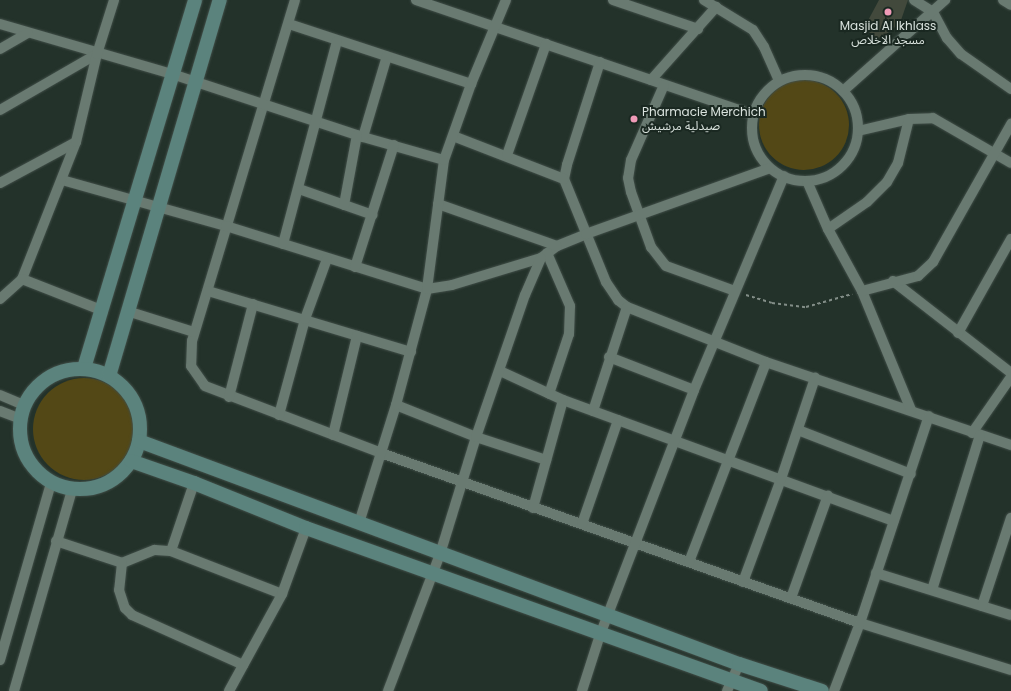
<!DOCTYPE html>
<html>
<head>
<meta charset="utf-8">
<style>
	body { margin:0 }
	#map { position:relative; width:1011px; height:691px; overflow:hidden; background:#23322a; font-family:Poppins,"Noto Sans Arabic",sans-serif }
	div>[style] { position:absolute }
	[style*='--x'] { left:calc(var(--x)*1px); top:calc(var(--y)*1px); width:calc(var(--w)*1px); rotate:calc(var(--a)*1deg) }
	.green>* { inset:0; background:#534816 }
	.round { border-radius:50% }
	.building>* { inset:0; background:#42493c }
	.path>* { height:2px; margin-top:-1px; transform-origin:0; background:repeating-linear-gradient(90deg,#828d87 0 3px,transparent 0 6px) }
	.roads { filter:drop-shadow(0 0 1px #414e48) drop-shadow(0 0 1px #414e48) }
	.street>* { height:10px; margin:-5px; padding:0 5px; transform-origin:5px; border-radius:5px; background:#697a71 }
	.street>.ring { margin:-5px; padding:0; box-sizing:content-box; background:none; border:10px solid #697a71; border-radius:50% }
	.secondary>* { height:14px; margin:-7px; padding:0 7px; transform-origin:7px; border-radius:7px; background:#5b837d }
	.secondary>.ring { margin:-7px; padding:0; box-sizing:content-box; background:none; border:14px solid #5b837d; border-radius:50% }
	.dots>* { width:11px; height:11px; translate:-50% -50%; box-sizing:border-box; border:2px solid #1a2821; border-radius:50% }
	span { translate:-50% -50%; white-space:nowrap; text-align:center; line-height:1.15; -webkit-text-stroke:4px #1a2821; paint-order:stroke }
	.poi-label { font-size:12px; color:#d9e2dd }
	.left { translate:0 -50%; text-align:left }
</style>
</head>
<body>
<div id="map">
	<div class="green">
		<i class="round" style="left:759px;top:80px;width:90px;height:90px"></i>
		<i class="round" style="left:33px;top:378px;width:102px;height:102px"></i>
	</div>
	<div class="building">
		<i style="clip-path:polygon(879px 0,908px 0,900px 23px,879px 40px,864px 28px)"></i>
	</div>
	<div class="path">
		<i style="--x:746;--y:295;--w:27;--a:17"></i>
		<i style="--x:772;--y:303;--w:34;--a:7"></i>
		<i style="--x:806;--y:307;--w:48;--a:-15.8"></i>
	</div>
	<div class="roads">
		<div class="street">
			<i style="--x:295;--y:0;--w:356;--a:106.8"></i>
			<i style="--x:192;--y:341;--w:25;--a:92"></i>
			<i style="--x:191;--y:366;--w:24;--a:55"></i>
			<i style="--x:205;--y:386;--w:188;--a:20.8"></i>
			<i style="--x:381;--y:453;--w:508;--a:19.54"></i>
			<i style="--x:860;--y:623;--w:158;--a:17.3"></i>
			<i style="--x:416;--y:0;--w:356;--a:18.8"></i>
			<i style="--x:613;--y:0;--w:90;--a:18.8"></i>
			<i style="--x:704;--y:0;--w:57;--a:31.5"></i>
			<i style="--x:753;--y:30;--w:20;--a:57"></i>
			<i style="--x:764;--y:47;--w:37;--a:66"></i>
			<i style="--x:914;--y:0;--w:22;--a:32"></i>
			<i style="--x:933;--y:12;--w:30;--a:62"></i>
			<i style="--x:947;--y:38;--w:21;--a:49"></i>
			<i style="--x:961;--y:54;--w:61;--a:35"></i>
			<i style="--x:1003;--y:0;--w:9;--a:32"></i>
			<i style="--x:0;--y:24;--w:179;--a:16.2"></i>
			<i style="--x:172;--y:74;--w:201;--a:18.3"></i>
			<i style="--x:363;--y:137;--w:84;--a:15.9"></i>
			<i style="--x:289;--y:24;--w:192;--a:18.2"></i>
			<i style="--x:0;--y:49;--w:32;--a:-30"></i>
			<i style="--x:600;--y:62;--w:108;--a:107.8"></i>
			<i style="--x:567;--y:165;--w:14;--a:102"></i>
			<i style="--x:564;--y:179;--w:111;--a:67.8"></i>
			<i style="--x:606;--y:282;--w:22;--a:56"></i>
			<i style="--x:618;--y:300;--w:11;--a:38"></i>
			<i style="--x:627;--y:307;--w:149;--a:21.6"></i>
			<i style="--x:766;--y:362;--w:259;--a:18.7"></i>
			<i class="ring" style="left:752px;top:75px;width:96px;height:96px"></i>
			<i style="--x:651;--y:80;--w:98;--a:-48.3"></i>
			<i style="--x:664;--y:85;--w:82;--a:113.7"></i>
			<i style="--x:631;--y:160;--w:18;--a:99"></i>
			<i style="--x:628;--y:178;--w:14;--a:78"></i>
			<i style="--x:631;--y:192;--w:59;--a:70"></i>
			<i style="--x:651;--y:247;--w:24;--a:52"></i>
			<i style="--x:666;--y:266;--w:73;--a:19.9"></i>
			<i style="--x:843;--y:91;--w:137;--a:-41.7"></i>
			<i style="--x:0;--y:110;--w:112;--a:-30"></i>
			<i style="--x:858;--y:131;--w:52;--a:-13.2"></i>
			<i style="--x:909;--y:119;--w:24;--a:-2"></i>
			<i style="--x:933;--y:118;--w:90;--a:30"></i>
			<i style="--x:453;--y:136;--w:119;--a:21.2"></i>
			<i style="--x:363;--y:137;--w:84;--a:-73.5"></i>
			<i style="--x:507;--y:155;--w:118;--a:-70.6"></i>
			<i style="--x:62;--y:180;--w:170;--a:15.7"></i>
			<i style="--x:226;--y:226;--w:211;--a:17.4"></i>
			<i style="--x:427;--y:289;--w:25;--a:-9"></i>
			<i style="--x:452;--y:285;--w:93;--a:-16.9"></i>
			<i style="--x:541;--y:258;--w:20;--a:-37"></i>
			<i style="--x:557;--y:246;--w:31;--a:-22"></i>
			<i style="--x:586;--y:234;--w:195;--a:-19.7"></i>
			<i style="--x:807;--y:181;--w:52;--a:66.4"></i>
			<i style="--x:828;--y:229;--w:71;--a:61.3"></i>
			<i style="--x:862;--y:291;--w:129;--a:67.6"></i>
			<i style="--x:0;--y:183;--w:86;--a:-28.3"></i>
			<i style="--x:299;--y:189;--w:78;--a:19.4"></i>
			<i style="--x:438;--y:204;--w:126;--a:19.4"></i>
			<i style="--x:344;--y:205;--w:71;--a:-79.5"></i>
			<i style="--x:828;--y:229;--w:47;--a:-34.7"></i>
			<i style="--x:867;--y:202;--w:28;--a:-45"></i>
			<i style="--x:887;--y:182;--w:22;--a:-60"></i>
			<i style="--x:898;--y:163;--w:45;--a:-76"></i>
			<i style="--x:283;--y:244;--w:210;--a:-75.1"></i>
			<i style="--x:547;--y:253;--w:58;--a:66.5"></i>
			<i style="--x:570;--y:306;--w:28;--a:92"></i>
			<i style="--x:569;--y:334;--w:63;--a:108.4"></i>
			<i style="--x:355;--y:267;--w:128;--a:-72.3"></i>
			<i style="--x:22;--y:279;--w:147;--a:-68.5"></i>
			<i style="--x:76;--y:142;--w:90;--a:-76.6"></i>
			<i style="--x:97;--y:54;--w:57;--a:-72.5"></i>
			<i style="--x:893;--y:281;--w:150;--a:37.9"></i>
			<i style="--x:208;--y:291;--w:212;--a:16.7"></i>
			<i style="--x:862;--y:291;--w:58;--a:-15"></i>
			<i style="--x:918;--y:276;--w:21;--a:-43"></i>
			<i style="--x:933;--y:262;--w:159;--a:-60.5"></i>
			<i style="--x:0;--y:299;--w:30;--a:-42"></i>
			<i style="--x:22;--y:279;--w:85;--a:21.4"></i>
			<i style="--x:127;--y:311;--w:70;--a:17.4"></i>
			<i style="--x:958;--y:333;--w:108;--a:-60.6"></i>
			<i style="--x:609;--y:357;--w:91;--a:21.2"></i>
			<i style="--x:500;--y:371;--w:69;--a:24.7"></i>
			<i style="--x:563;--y:400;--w:352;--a:20.1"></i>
			<i style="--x:0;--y:395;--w:26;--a:23"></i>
			<i style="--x:229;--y:397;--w:96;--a:-75.5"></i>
			<i style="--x:396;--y:405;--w:86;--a:21.8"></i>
			<i style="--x:476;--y:437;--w:74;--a:18.2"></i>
			<i style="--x:0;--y:411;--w:22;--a:21"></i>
			<i style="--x:593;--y:411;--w:109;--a:-71.9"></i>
			<i style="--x:279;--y:415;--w:99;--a:-74.8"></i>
			<i style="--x:305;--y:319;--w:64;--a:-69.9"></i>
			<i style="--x:798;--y:430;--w:121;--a:21.3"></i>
			<i style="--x:972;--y:433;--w:68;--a:-55.1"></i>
			<i style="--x:333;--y:435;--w:102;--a:-76.4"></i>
			<i style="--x:533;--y:508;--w:112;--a:-74.5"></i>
			<i style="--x:359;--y:523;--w:124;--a:-72.6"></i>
			<i style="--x:396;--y:405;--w:120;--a:-75"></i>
			<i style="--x:427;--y:289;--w:130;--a:-82.5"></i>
			<i style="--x:444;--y:160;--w:81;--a:-70.4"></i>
			<i style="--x:471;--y:84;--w:91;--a:-67.4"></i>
			<i style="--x:582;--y:524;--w:110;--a:-70.9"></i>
			<i style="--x:56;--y:541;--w:70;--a:18.4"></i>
			<i style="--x:122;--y:563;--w:35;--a:-22"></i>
			<i style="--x:155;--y:550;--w:16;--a:4"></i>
			<i style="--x:171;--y:551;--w:119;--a:21.2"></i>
			<i style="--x:171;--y:551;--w:72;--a:-71.3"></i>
			<i style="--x:689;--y:562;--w:214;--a:-68.9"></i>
			<i style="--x:122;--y:563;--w:27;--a:96"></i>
			<i style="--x:119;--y:590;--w:19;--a:72"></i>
			<i style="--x:125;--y:608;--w:10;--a:45"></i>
			<i style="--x:132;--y:615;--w:122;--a:24.2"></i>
			<i style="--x:876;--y:573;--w:141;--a:17.3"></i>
			<i style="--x:743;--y:582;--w:110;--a:-69.7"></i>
			<i style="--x:781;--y:479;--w:107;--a:-71.4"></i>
			<i style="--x:932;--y:590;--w:162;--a:-72.8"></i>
			<i style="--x:791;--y:598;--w:109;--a:-70.2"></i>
			<i style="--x:982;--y:606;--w:93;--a:-71.8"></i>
			<i style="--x:0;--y:660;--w:184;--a:-73.9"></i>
			<i style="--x:14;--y:691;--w:209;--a:-73.9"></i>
			<i style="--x:229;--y:691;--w:111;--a:-61.3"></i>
			<i style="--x:282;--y:594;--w:70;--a:-70"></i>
			<i style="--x:388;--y:691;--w:147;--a:-69.2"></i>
			<i style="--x:440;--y:554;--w:122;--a:-72.9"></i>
			<i style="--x:476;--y:437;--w:150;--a:-71"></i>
			<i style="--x:525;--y:295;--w:40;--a:-66.6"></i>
			<i style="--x:582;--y:691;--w:59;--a:-72.2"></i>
			<i style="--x:600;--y:635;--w:262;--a:-69"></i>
			<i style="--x:694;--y:390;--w:232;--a:-67.2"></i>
			<i style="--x:727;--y:691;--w:30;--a:-66"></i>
			<i style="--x:834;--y:691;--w:73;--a:-69.1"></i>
			<i style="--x:860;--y:623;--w:218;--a:-71.6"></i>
		</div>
		<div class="secondary">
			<i style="--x:84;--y:368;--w:384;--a:-73.2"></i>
			<i class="ring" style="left:20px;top:369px;width:106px;height:106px"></i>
			<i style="--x:109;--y:376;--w:392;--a:-73.6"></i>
			<i style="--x:139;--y:441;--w:640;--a:20.39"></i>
			<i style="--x:739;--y:664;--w:87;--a:18"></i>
			<i style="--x:131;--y:461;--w:67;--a:19.2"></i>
			<i style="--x:194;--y:483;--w:121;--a:21.9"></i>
			<i style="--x:306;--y:528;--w:483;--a:19.7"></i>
		</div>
	</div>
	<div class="dots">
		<i style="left:888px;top:12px;background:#ef9ab7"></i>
		<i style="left:634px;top:119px;background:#ef9ab7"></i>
	</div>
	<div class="poi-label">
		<span style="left:888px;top:33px">Masjid Al Ikhlass<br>مسجد الاخلاص</span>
		<span class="left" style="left:642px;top:119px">Pharmacie Merchich<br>صيدلية مرشيش</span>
	</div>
</div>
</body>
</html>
